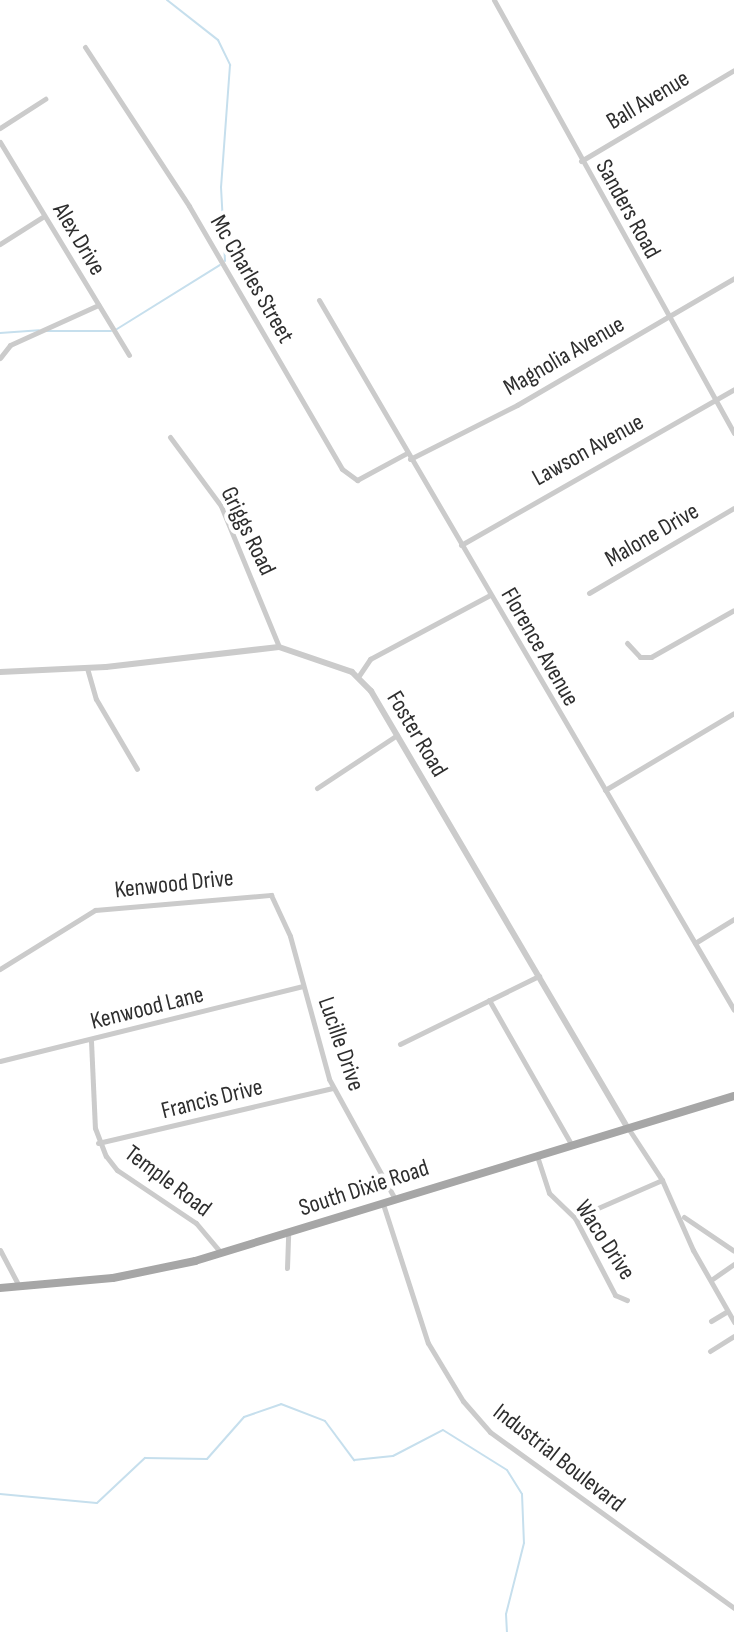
<!DOCTYPE html>
<html>
<head>
<meta charset="utf-8">
<style>
	body { margin:0 }
	#map { position:relative; width:734px; height:1632px; overflow:hidden; background:#fff; font-family:"Sofia Sans Condensed",sans-serif }
	div>[style] { position:absolute }
	[style*='--x'] { left:calc(var(--x)*1px); top:calc(var(--y)*1px); width:calc(var(--w)*1px); rotate:calc(var(--a)*1deg) }
	.stream>* { height:2px; margin:-1px; padding:0 1px; transform-origin:1px; border-radius:1px; background:#c6dfed }
	.minor>* { height:5px; margin:-2.5px; padding:0 2.5px; transform-origin:2.5px; border-radius:2.5px; background:#cbcbcb }
	.tertiary>* { height:6px; margin:-3px; padding:0 3px; transform-origin:3px; border-radius:3px; background:#cbcbcb }
	.primary>* { height:8px; margin:-4px; padding:0 4px; transform-origin:4px; border-radius:4px; background:#a6a6a6 }
	span { translate:-50% -50%; white-space:nowrap; text-align:center; line-height:1.15; -webkit-text-stroke:8px #fff; paint-order:stroke }
	.street-label { font-size:24px; color:#2e2e2e }
</style>
</head>
<body>
<div id="map">
	<div class="stream">
		<i style="--x:167;--y:0;--w:65;--a:38.1"></i>
		<i style="--x:218;--y:40;--w:28;--a:64"></i>
		<i style="--x:230;--y:65;--w:122;--a:94.2"></i>
		<i style="--x:221;--y:187;--w:74;--a:86.9"></i>
		<i style="--x:117;--y:329;--w:121;--a:-31.9"></i>
		<i style="--x:46;--y:331;--w:65;--a:0"></i>
		<i style="--x:0;--y:333;--w:39;--a:-4"></i>
		<i style="--x:0;--y:1494;--w:97;--a:5.3"></i>
		<i style="--x:97;--y:1503;--w:66;--a:-43.2"></i>
		<i style="--x:145;--y:1458;--w:62;--a:0.9"></i>
		<i style="--x:207;--y:1459;--w:56;--a:-48.6"></i>
		<i style="--x:244;--y:1417;--w:39;--a:-19"></i>
		<i style="--x:281;--y:1404;--w:47;--a:21.1"></i>
		<i style="--x:325;--y:1421;--w:49;--a:53.4"></i>
		<i style="--x:354;--y:1460;--w:39;--a:-6"></i>
		<i style="--x:393;--y:1456;--w:56;--a:-27.5"></i>
		<i style="--x:443;--y:1430;--w:75;--a:32"></i>
		<i style="--x:507;--y:1470;--w:28;--a:58"></i>
		<i style="--x:522;--y:1494;--w:49;--a:87.7"></i>
		<i style="--x:524;--y:1543;--w:73;--a:104.2"></i>
		<i style="--x:506;--y:1614;--w:18;--a:87"></i>
	</div>
	<div class="minor">
		<i style="--x:494;--y:0;--w:495;--a:61"></i>
		<i style="--x:85;--y:47;--w:190;--a:56.8"></i>
		<i style="--x:189;--y:206;--w:304;--a:59.8"></i>
		<i style="--x:342;--y:469;--w:19;--a:36"></i>
		<i style="--x:357;--y:480;--w:57;--a:-28.4"></i>
		<i style="--x:0;--y:128;--w:54;--a:-32.8"></i>
		<i style="--x:0;--y:142;--w:249;--a:58.8"></i>
		<i style="--x:581;--y:161;--w:178;--a:-30.7"></i>
		<i style="--x:0;--y:244;--w:52;--a:-32.5"></i>
		<i style="--x:319;--y:300;--w:822;--a:59.69"></i>
		<i style="--x:0;--y:358;--w:16;--a:-52"></i>
		<i style="--x:10;--y:345;--w:97;--a:-24.4"></i>
		<i style="--x:170;--y:437;--w:86;--a:53.5"></i>
		<i style="--x:221;--y:506;--w:152;--a:67.6"></i>
		<i style="--x:410;--y:459;--w:120;--a:-26.8"></i>
		<i style="--x:517;--y:405;--w:251;--a:-30.3"></i>
		<i style="--x:461;--y:545;--w:314;--a:-29.7"></i>
		<i style="--x:589;--y:593;--w:168;--a:-30.4"></i>
		<i style="--x:627;--y:643;--w:19;--a:47"></i>
		<i style="--x:640;--y:657;--w:11;--a:0"></i>
		<i style="--x:651;--y:657;--w:95;--a:-29.5"></i>
		<i style="--x:87;--y:668;--w:32;--a:74"></i>
		<i style="--x:96;--y:699;--w:81;--a:59.6"></i>
		<i style="--x:358;--y:677;--w:22;--a:-56"></i>
		<i style="--x:370;--y:659;--w:136;--a:-28.1"></i>
		<i style="--x:317;--y:788;--w:96;--a:-33.5"></i>
		<i style="--x:605;--y:790;--w:150;--a:-30.8"></i>
		<i style="--x:695;--y:943;--w:46;--a:-31.6"></i>
		<i style="--x:0;--y:969;--w:112;--a:-31.8"></i>
		<i style="--x:95;--y:910;--w:177;--a:-4.9"></i>
		<i style="--x:271;--y:895;--w:45;--a:65.1"></i>
		<i style="--x:290;--y:936;--w:148;--a:74.7"></i>
		<i style="--x:329;--y:1079;--w:137;--a:61.2"></i>
		<i style="--x:489;--y:1000;--w:166;--a:60.3"></i>
		<i style="--x:91;--y:1041;--w:87;--a:87.4"></i>
		<i style="--x:95;--y:1128;--w:30;--a:69"></i>
		<i style="--x:106;--y:1156;--w:18;--a:52"></i>
		<i style="--x:117;--y:1170;--w:95;--a:33.9"></i>
		<i style="--x:196;--y:1223;--w:39;--a:50"></i>
		<i style="--x:400;--y:1044;--w:155;--a:-26.1"></i>
		<i style="--x:0;--y:1061;--w:311;--a:-13.9"></i>
		<i style="--x:628;--y:1128;--w:62;--a:56.8"></i>
		<i style="--x:662;--y:1180;--w:77;--a:66.1"></i>
		<i style="--x:693;--y:1250;--w:83;--a:60.3"></i>
		<i style="--x:98;--y:1143;--w:241;--a:-13.2"></i>
		<i style="--x:537;--y:1156;--w:39;--a:72"></i>
		<i style="--x:549;--y:1193;--w:36;--a:44"></i>
		<i style="--x:575;--y:1218;--w:87;--a:62.5"></i>
		<i style="--x:615;--y:1295;--w:13;--a:23"></i>
		<i style="--x:383;--y:1204;--w:146;--a:72.1"></i>
		<i style="--x:428;--y:1343;--w:68;--a:58.9"></i>
		<i style="--x:463;--y:1401;--w:41;--a:48.9"></i>
		<i style="--x:490;--y:1432;--w:301;--a:35.8"></i>
		<i style="--x:684;--y:1217;--w:60;--a:34.2"></i>
		<i style="--x:575;--y:1218;--w:95;--a:-23.6"></i>
		<i style="--x:0;--y:1250;--w:41;--a:62.2"></i>
		<i style="--x:287;--y:1268;--w:35;--a:-88"></i>
		<i style="--x:711;--y:1280;--w:28;--a:-35"></i>
		<i style="--x:711;--y:1321;--w:17;--a:-31"></i>
		<i style="--x:710;--y:1351;--w:28;--a:-32"></i>
	</div>
	<div class="tertiary">
		<i style="--x:0;--y:672;--w:106;--a:-2.7"></i>
		<i style="--x:106;--y:667;--w:174;--a:-6.6"></i>
		<i style="--x:279;--y:647;--w:77;--a:18.9"></i>
		<i style="--x:352;--y:672;--w:27;--a:45"></i>
		<i style="--x:371;--y:691;--w:506;--a:59.58"></i>
	</div>
	<div class="primary">
		<i style="--x:0;--y:1288;--w:113;--a:-5.1"></i>
		<i style="--x:113;--y:1278;--w:84;--a:-11.7"></i>
		<i style="--x:195;--y:1261;--w:564;--a:-17.02"></i>
	</div>
	<div class="street-label">
		<span style="left:648px;top:100px;rotate:-31deg">Ball Avenue</span>
		<span style="left:628px;top:209px;rotate:61deg">Sanders Road</span>
		<span style="left:79px;top:239px;rotate:59deg">Alex Drive</span>
		<span style="left:252px;top:279px;rotate:60deg">Mc Charles Street</span>
		<span style="left:564px;top:356px;rotate:-30deg">Magnolia Avenue</span>
		<span style="left:588px;top:450px;rotate:-29deg">Lawson Avenue</span>
		<span style="left:248px;top:531px;rotate:64deg">Griggs Road</span>
		<span style="left:652px;top:535px;rotate:-30deg">Malone Drive</span>
		<span style="left:540px;top:647px;rotate:60deg">Florence Avenue</span>
		<span style="left:417px;top:734px;rotate:59deg">Foster Road</span>
		<span style="left:174px;top:884px;rotate:-6deg">Kenwood Drive</span>
		<span style="left:147px;top:1008px;rotate:-14deg">Kenwood Lane</span>
		<span style="left:341px;top:1044px;rotate:71deg">Lucille Drive</span>
		<span style="left:212px;top:1099px;rotate:-14deg">Francis Drive</span>
		<span style="left:168px;top:1181px;rotate:37deg">Temple Road</span>
		<span style="left:364px;top:1188px;rotate:-18deg">South Dixie Road</span>
		<span style="left:605px;top:1240px;rotate:57deg">Waco Drive</span>
		<span style="left:559px;top:1458px;rotate:38deg">Industrial Boulevard</span>
	</div>
</div>
</body>
</html>
